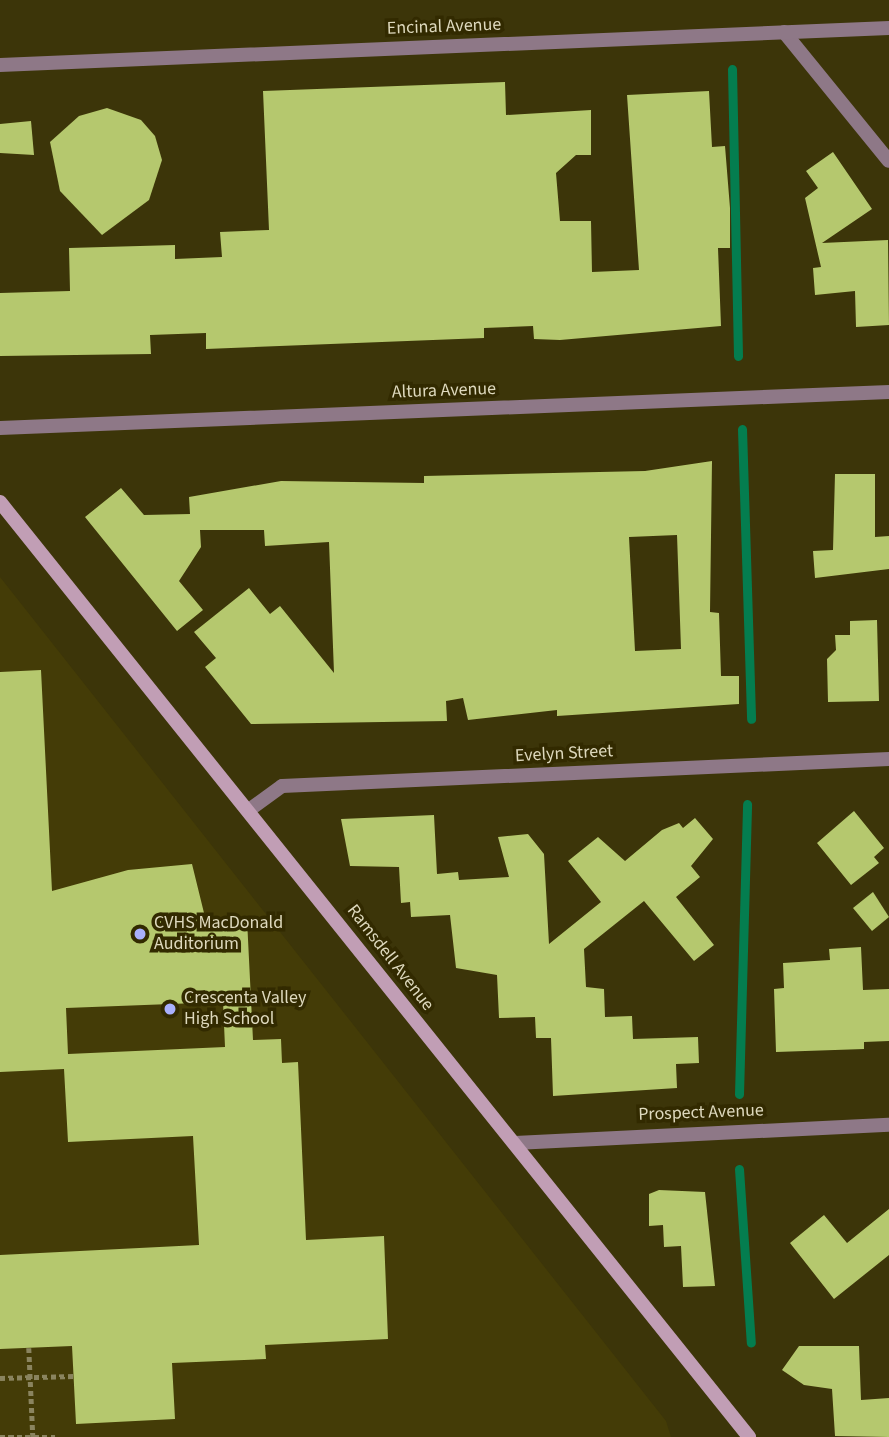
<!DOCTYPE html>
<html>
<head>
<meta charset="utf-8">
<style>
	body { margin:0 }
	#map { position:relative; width:889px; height:1437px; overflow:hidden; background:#3c3509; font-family:"Source Sans 3",sans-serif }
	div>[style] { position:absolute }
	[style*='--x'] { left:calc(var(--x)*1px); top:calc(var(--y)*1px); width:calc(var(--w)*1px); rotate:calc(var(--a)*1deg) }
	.built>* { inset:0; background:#443c07 }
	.stream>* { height:9px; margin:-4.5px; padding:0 4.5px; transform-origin:4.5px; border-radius:4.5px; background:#047d4f }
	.building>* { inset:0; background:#b5c86e }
	.path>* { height:4.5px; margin-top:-2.25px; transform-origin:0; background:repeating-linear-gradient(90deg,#8a845f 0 5px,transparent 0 8.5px) }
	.street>* { height:14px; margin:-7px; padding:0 7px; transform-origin:7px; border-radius:7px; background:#8e7887 }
	.secondary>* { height:14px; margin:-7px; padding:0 7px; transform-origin:7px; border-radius:7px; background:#c19eb5 }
	.dots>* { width:19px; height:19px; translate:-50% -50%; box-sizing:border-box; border:4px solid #322a00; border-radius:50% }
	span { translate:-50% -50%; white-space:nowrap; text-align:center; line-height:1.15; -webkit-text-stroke:7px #322a00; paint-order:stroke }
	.street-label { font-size:18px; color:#ded9bd }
	.poi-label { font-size:18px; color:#ded9bd }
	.left { translate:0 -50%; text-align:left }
</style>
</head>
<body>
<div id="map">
	<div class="built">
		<i style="clip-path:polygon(0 577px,666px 1421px,671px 1437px,0 1437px)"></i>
	</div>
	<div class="stream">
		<i style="--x:732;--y:69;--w:287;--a:88.8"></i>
		<i style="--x:742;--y:429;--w:290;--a:88.2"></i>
		<i style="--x:739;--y:1094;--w:290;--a:-88.4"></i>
		<i style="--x:739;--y:1169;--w:174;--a:86.1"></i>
	</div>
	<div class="building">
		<i style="clip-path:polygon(505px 82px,506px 115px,591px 110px,591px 155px,576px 155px,556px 173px,560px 221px,591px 221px,592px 272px,639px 270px,627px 95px,709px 91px,712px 147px,725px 146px,730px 208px,730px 248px,718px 248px,721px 326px,560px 340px,534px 339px,533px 326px,484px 328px,484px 338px,206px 349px,206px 333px,150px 335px,151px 354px,0 356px,0 293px,70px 291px,69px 248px,175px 245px,175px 259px,222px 257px,220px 232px,269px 230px,263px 91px)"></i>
		<i style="clip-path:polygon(107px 108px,141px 120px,155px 136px,162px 160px,149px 200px,102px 235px,60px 191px,50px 142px,79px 116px)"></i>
		<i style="clip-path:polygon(31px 121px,34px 155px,0 153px,0 124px)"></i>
		<i style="clip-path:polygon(833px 152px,872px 209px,822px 243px,888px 240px,889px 325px,856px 327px,855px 291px,815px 295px,813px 268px,821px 267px,805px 198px,818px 188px,806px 171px)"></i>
		<i style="clip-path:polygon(evenodd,712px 461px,710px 612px,719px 613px,721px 676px,739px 676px,739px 704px,557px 716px,557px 710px,468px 720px,463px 698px,446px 701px,447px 721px,251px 724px,205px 667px,216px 658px,194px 632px,249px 588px,270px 614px,280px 606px,334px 673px,329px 542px,265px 546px,264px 530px,200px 530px,201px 547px,179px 581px,203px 610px,177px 631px,85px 517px,121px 488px,144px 515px,190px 514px,189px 497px,281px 481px,424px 483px,424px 476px,645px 471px,712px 461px,677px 535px,681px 649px,635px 651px,629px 537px,677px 535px)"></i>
		<i style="clip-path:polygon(835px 474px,875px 474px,875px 537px,889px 536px,889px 569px,815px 578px,813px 551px,833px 550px)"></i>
		<i style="clip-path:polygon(877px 620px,879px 701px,828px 702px,827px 659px,836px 650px,835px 635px,850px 635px,850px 621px)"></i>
		<i style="clip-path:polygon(evenodd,41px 670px,52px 891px,128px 870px,192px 864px,205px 917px,247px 919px,253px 1040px,281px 1039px,282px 1063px,298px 1062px,306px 1240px,384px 1236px,388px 1339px,265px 1345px,266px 1359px,172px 1363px,175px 1419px,76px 1424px,72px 1346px,0 1349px,0 1255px,199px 1245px,193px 1136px,68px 1142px,64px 1069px,0 1072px,0 672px,41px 670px,223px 1002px,225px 1047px,68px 1054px,66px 1008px,223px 1002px)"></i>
		<i style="clip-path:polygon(854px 811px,884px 848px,874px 857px,879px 863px,851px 885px,817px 843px)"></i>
		<i style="clip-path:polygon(434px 815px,437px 874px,458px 872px,459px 880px,509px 877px,498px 837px,528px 834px,544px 854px,549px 944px,601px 902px,568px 861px,598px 837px,625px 861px,662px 830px,679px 823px,683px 828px,695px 818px,713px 839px,691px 866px,700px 877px,676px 897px,714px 945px,694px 961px,644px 901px,584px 949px,586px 987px,604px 989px,605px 1017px,632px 1016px,633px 1039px,698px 1037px,699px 1063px,676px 1064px,677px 1088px,553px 1096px,551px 1038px,536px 1038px,535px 1017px,499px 1018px,497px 975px,456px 968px,450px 915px,411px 917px,410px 902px,401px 903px,399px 867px,350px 866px,341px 819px)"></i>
		<i style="clip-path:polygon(873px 892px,889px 917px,872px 931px,853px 908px)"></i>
		<i style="clip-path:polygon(861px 947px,863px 990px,889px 989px,889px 1041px,864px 1042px,864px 1049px,776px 1052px,774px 989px,784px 988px,783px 963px,830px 960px,829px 949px)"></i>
		<i style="clip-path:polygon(659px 1190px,705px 1192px,715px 1286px,683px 1287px,681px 1246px,664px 1247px,663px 1225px,649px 1226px,649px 1194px)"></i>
		<i style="clip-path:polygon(889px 1209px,889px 1255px,834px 1299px,790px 1243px,824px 1215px,847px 1243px)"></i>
		<i style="clip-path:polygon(799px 1346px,859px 1346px,861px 1400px,889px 1398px,889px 1437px,835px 1436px,832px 1389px,804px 1385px,782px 1370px)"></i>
	</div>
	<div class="path">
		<i style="--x:29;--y:1348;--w:89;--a:87.4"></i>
		<i style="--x:0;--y:1378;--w:74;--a:-1.5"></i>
		<i style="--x:0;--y:1437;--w:55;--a:0"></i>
	</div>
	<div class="street">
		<i style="--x:784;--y:32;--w:166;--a:50.9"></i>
		<i style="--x:0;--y:65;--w:890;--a:-2.38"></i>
		<i style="--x:0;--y:428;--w:890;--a:-2.32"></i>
		<i style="--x:249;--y:810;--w:41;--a:-36"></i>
		<i style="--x:282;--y:786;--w:608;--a:-2.55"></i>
		<i style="--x:515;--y:1143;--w:374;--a:-2.8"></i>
	</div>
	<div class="secondary">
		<i style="--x:0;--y:502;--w:1198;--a:51.3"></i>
	</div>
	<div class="dots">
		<i style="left:140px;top:934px;background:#a9b0fc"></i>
		<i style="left:170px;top:1009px;background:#a9b0fc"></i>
	</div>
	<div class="street-label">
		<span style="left:444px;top:27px;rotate:-2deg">Encinal Avenue</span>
		<span style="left:444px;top:391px;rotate:-2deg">Altura Avenue</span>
		<span style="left:564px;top:754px;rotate:-3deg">Evelyn Street</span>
		<span style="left:390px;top:958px;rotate:52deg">Ramsdell Avenue</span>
		<span style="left:701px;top:1113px;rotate:-2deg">Prospect Avenue</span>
	</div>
	<div class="poi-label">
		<span class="left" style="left:154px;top:934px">CVHS MacDonald<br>Auditorium</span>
		<span class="left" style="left:184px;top:1009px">Crescenta Valley<br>High School</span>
	</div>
</div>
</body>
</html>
